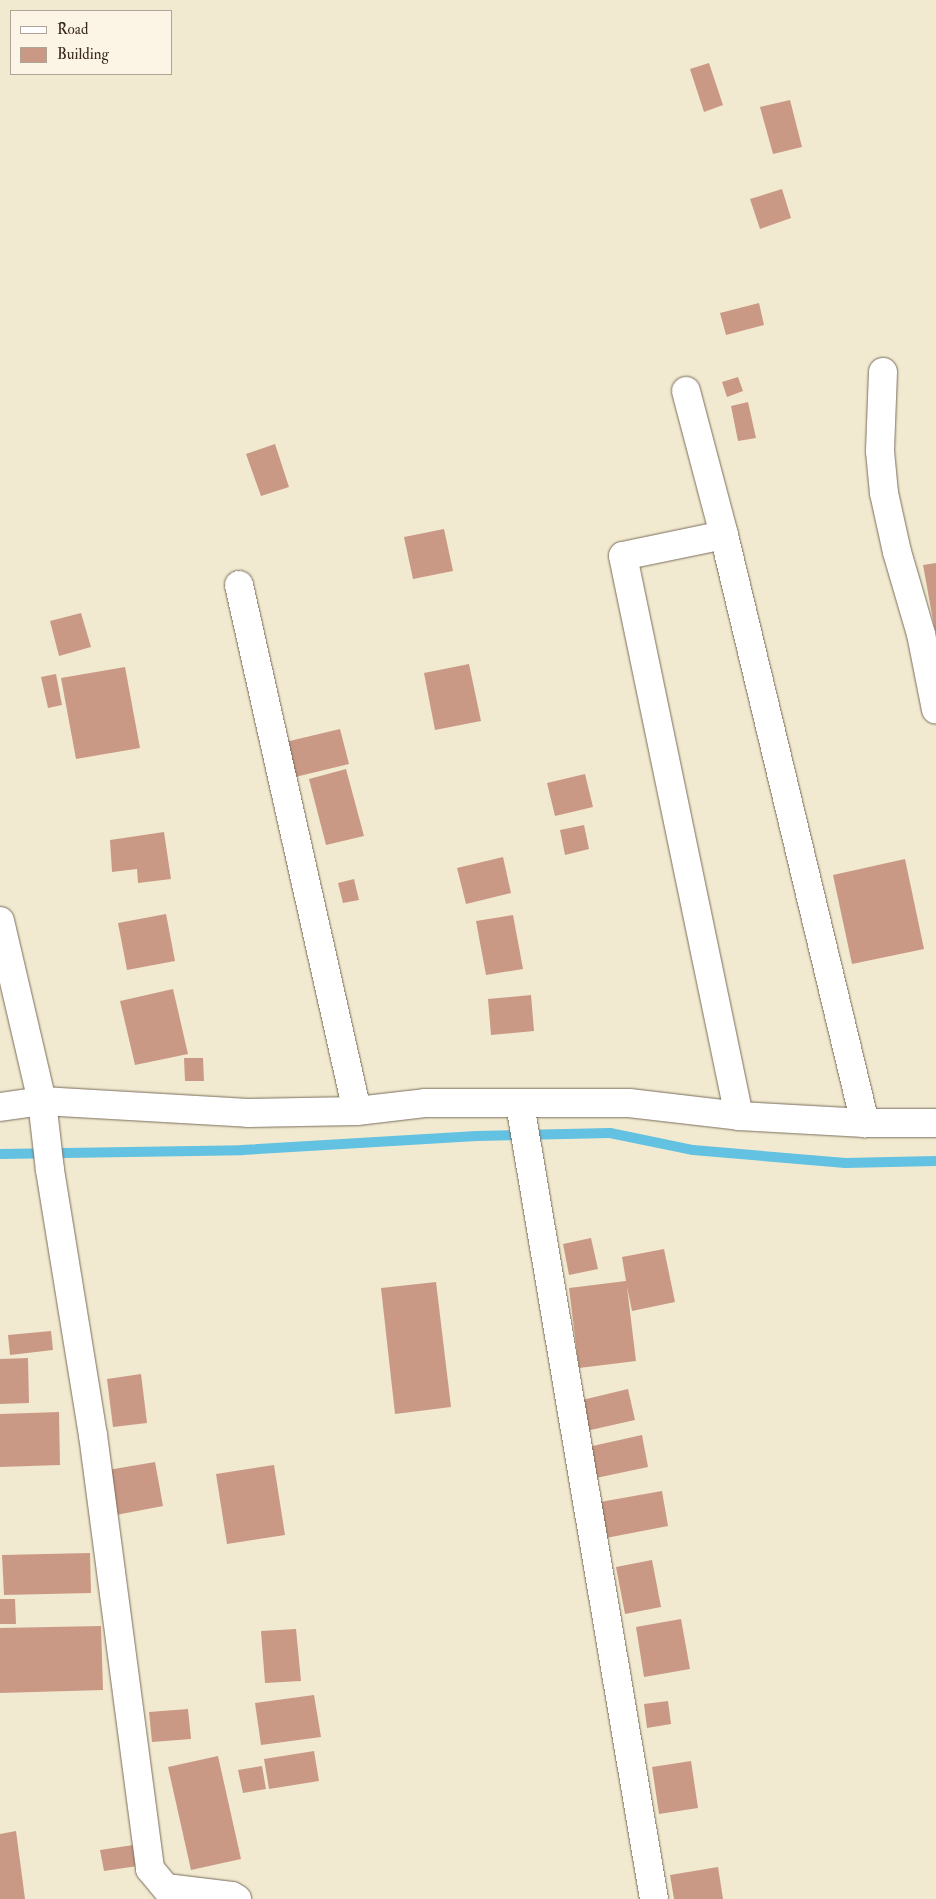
<!DOCTYPE html>
<html>
<head>
<meta charset="utf-8">
<style>
	body { margin:0 }
	#map { position:relative; width:936px; height:1899px; overflow:hidden; background:#f1ead0; font-family:"IM FELL Double Pica",serif }
	div>[style] { position:absolute }
	[style*='--x'] { left:calc(var(--x)*1px); top:calc(var(--y)*1px); width:calc(var(--w)*1px); rotate:calc(var(--a)*1deg) }
	.stream>* { height:10px; margin:-5px; padding:0 5px; transform-origin:5px; border-radius:5px; background:#63c1e1 }
	.building>* { inset:0; background:#ca9986 }
	.roads { filter:drop-shadow(0 0 1px #7b6d5c) drop-shadow(0 0 1px #7b6d5c) }
	.street>* { height:28px; margin:-14px; padding:0 14px; transform-origin:14px; border-radius:14px; background:#fff }
	span { translate:-50% -50%; white-space:nowrap; text-align:center; line-height:1.15; -webkit-text-stroke:4px #fcf5e5; paint-order:stroke }
	.legend { position:absolute; left:10px; top:10px; width:162px; height:65px; box-sizing:border-box; background:#fcf5e5; border:1px solid #afa495; margin:0; padding:6px 9px; list-style:none; font-size:15px; color:#3b2a1e }
	.legend li { display:flex; align-items:center; gap:10px; height:25px }
	.legend b { width:25px; border:1px solid #afa495 }
</style>
</head>
<body>
<div id="map">
	<div class="stream">
		<i style="--x:0;--y:1154;--w:242;--a:-0.9"></i>
		<i style="--x:242;--y:1150;--w:235;--a:-3.4"></i>
		<i style="--x:477;--y:1136;--w:133;--a:-1.3"></i>
		<i style="--x:610;--y:1133;--w:85;--a:11.6"></i>
		<i style="--x:693;--y:1150;--w:153;--a:4.9"></i>
		<i style="--x:845;--y:1163;--w:91;--a:-1.3"></i>
	</div>
	<div class="building">
		<i style="clip-path:polygon(709px 63px,723px 105px,704px 112px,690px 69px)"></i>
		<i style="clip-path:polygon(790px 100px,802px 147px,773px 154px,760px 107px)"></i>
		<i style="clip-path:polygon(782px 189px,791px 218px,760px 229px,750px 199px)"></i>
		<i style="clip-path:polygon(759px 303px,764px 325px,726px 335px,720px 313px)"></i>
		<i style="clip-path:polygon(738px 377px,743px 391px,727px 397px,722px 382px)"></i>
		<i style="clip-path:polygon(748px 402px,756px 438px,738px 441px,731px 406px)"></i>
		<i style="clip-path:polygon(275px 444px,289px 487px,261px 496px,246px 454px)"></i>
		<i style="clip-path:polygon(444px 529px,453px 571px,413px 579px,404px 537px)"></i>
		<i style="clip-path:polygon(936px 563px,936px 631px,935px 631px,923px 565px)"></i>
		<i style="clip-path:polygon(81px 613px,91px 647px,59px 656px,50px 621px)"></i>
		<i style="clip-path:polygon(469px 664px,481px 721px,435px 730px,424px 673px)"></i>
		<i style="clip-path:polygon(125px 667px,140px 748px,76px 759px,61px 678px)"></i>
		<i style="clip-path:polygon(56px 674px,62px 705px,48px 708px,41px 677px)"></i>
		<i style="clip-path:polygon(340px 729px,349px 764px,287px 779px,277px 744px)"></i>
		<i style="clip-path:polygon(346px 769px,364px 836px,326px 845px,309px 779px)"></i>
		<i style="clip-path:polygon(585px 774px,593px 807px,555px 816px,547px 783px)"></i>
		<i style="clip-path:polygon(584px 825px,589px 849px,565px 855px,560px 830px)"></i>
		<i style="clip-path:polygon(164px 832px,171px 879px,138px 883px,137px 869px,112px 872px,110px 840px)"></i>
		<i style="clip-path:polygon(503px 857px,511px 893px,466px 904px,457px 868px)"></i>
		<i style="clip-path:polygon(905px 859px,924px 949px,852px 964px,833px 875px)"></i>
		<i style="clip-path:polygon(354px 879px,359px 900px,343px 903px,338px 883px)"></i>
		<i style="clip-path:polygon(166px 914px,175px 961px,127px 970px,118px 923px)"></i>
		<i style="clip-path:polygon(513px 915px,523px 969px,486px 975px,476px 921px)"></i>
		<i style="clip-path:polygon(173px 989px,188px 1054px,135px 1065px,120px 1001px)"></i>
		<i style="clip-path:polygon(531px 995px,534px 1031px,491px 1035px,488px 999px)"></i>
		<i style="clip-path:polygon(184px 1058px,203px 1058px,204px 1081px,185px 1081px)"></i>
		<i style="clip-path:polygon(591px 1238px,598px 1269px,569px 1275px,563px 1244px)"></i>
		<i style="clip-path:polygon(664px 1249px,675px 1302px,632px 1311px,627px 1287px,636px 1361px,579px 1368px,569px 1288px,626px 1281px,622px 1257px)"></i>
		<i style="clip-path:polygon(436px 1282px,451px 1407px,395px 1414px,381px 1288px)"></i>
		<i style="clip-path:polygon(51px 1331px,53px 1350px,10px 1355px,8px 1335px)"></i>
		<i style="clip-path:polygon(28px 1358px,29px 1403px,0 1404px,0 1359px)"></i>
		<i style="clip-path:polygon(141px 1374px,147px 1423px,113px 1427px,107px 1379px)"></i>
		<i style="clip-path:polygon(628px 1389px,635px 1420px,586px 1431px,578px 1401px)"></i>
		<i style="clip-path:polygon(59px 1412px,60px 1465px,0 1467px,0 1414px)"></i>
		<i style="clip-path:polygon(642px 1435px,648px 1467px,596px 1478px,588px 1447px)"></i>
		<i style="clip-path:polygon(155px 1462px,163px 1506px,116px 1515px,108px 1470px)"></i>
		<i style="clip-path:polygon(274px 1465px,285px 1535px,227px 1544px,216px 1474px)"></i>
		<i style="clip-path:polygon(662px 1491px,668px 1526px,606px 1538px,600px 1502px)"></i>
		<i style="clip-path:polygon(90px 1553px,91px 1593px,4px 1595px,2px 1555px)"></i>
		<i style="clip-path:polygon(652px 1560px,661px 1607px,625px 1614px,616px 1567px)"></i>
		<i style="clip-path:polygon(0 1599px,15px 1599px,16px 1624px,0 1624px)"></i>
		<i style="clip-path:polygon(681px 1619px,690px 1669px,644px 1677px,636px 1627px)"></i>
		<i style="clip-path:polygon(101px 1626px,103px 1690px,0 1693px,0 1628px)"></i>
		<i style="clip-path:polygon(296px 1629px,301px 1681px,265px 1683px,261px 1631px)"></i>
		<i style="clip-path:polygon(314px 1695px,321px 1737px,261px 1745px,255px 1703px)"></i>
		<i style="clip-path:polygon(668px 1701px,671px 1724px,647px 1728px,644px 1704px)"></i>
		<i style="clip-path:polygon(188px 1709px,191px 1739px,152px 1742px,149px 1712px)"></i>
		<i style="clip-path:polygon(314px 1751px,319px 1781px,269px 1789px,264px 1759px)"></i>
		<i style="clip-path:polygon(218px 1756px,241px 1859px,191px 1870px,168px 1767px)"></i>
		<i style="clip-path:polygon(691px 1761px,698px 1808px,659px 1814px,652px 1767px)"></i>
		<i style="clip-path:polygon(262px 1766px,266px 1789px,243px 1793px,238px 1770px)"></i>
		<i style="clip-path:polygon(16px 1831px,25px 1899px,0 1899px,0 1834px)"></i>
		<i style="clip-path:polygon(140px 1844px,144px 1865px,104px 1871px,100px 1850px)"></i>
		<i style="clip-path:polygon(718px 1867px,723px 1899px,674px 1899px,670px 1875px)"></i>
	</div>
	<div class="roads">
		<div class="street">
			<i style="--x:883;--y:372;--w:79;--a:92.2"></i>
			<i style="--x:880;--y:451;--w:42;--a:84.6"></i>
			<i style="--x:884;--y:493;--w:60;--a:77.6"></i>
			<i style="--x:897;--y:552;--w:85;--a:73.7"></i>
			<i style="--x:921;--y:634;--w:77;--a:78.8"></i>
			<i style="--x:686;--y:391;--w:149;--a:75.2"></i>
			<i style="--x:724;--y:535;--w:605;--a:76.52"></i>
			<i style="--x:724;--y:535;--w:103;--a:168.3"></i>
			<i style="--x:623;--y:556;--w:572;--a:78.3"></i>
			<i style="--x:239;--y:585;--w:539;--a:77.36"></i>
			<i style="--x:0;--y:921;--w:185;--a:76.9"></i>
			<i style="--x:42;--y:1101;--w:69;--a:83.4"></i>
			<i style="--x:50;--y:1170;--w:268;--a:80.8"></i>
			<i style="--x:93;--y:1435;--w:438;--a:82.5"></i>
			<i style="--x:150;--y:1869;--w:25;--a:50"></i>
			<i style="--x:166;--y:1888;--w:66;--a:6.9"></i>
			<i style="--x:232;--y:1896;--w:6;--a:31"></i>
			<i style="--x:520;--y:1104;--w:806;--a:80.43"></i>
			<i style="--x:0;--y:1107;--w:42;--a:-8.1"></i>
			<i style="--x:42;--y:1101;--w:206;--a:3.3"></i>
			<i style="--x:248;--y:1113;--w:109;--a:-1.1"></i>
			<i style="--x:357;--y:1111;--w:68;--a:-6.7"></i>
			<i style="--x:425;--y:1103;--w:204;--a:0"></i>
			<i style="--x:629;--y:1103;--w:111;--a:6.7"></i>
			<i style="--x:739;--y:1116;--w:126;--a:3.2"></i>
			<i style="--x:865;--y:1123;--w:71;--a:0"></i>
		</div>
	</div>
	<ul class="legend">
	<li><b style="height:6px;background:#fff"></b>Road</li>
	<li><b style="height:14px;background:#ca9986"></b>Building</li>
	</ul>
</div>
</body>
</html>
